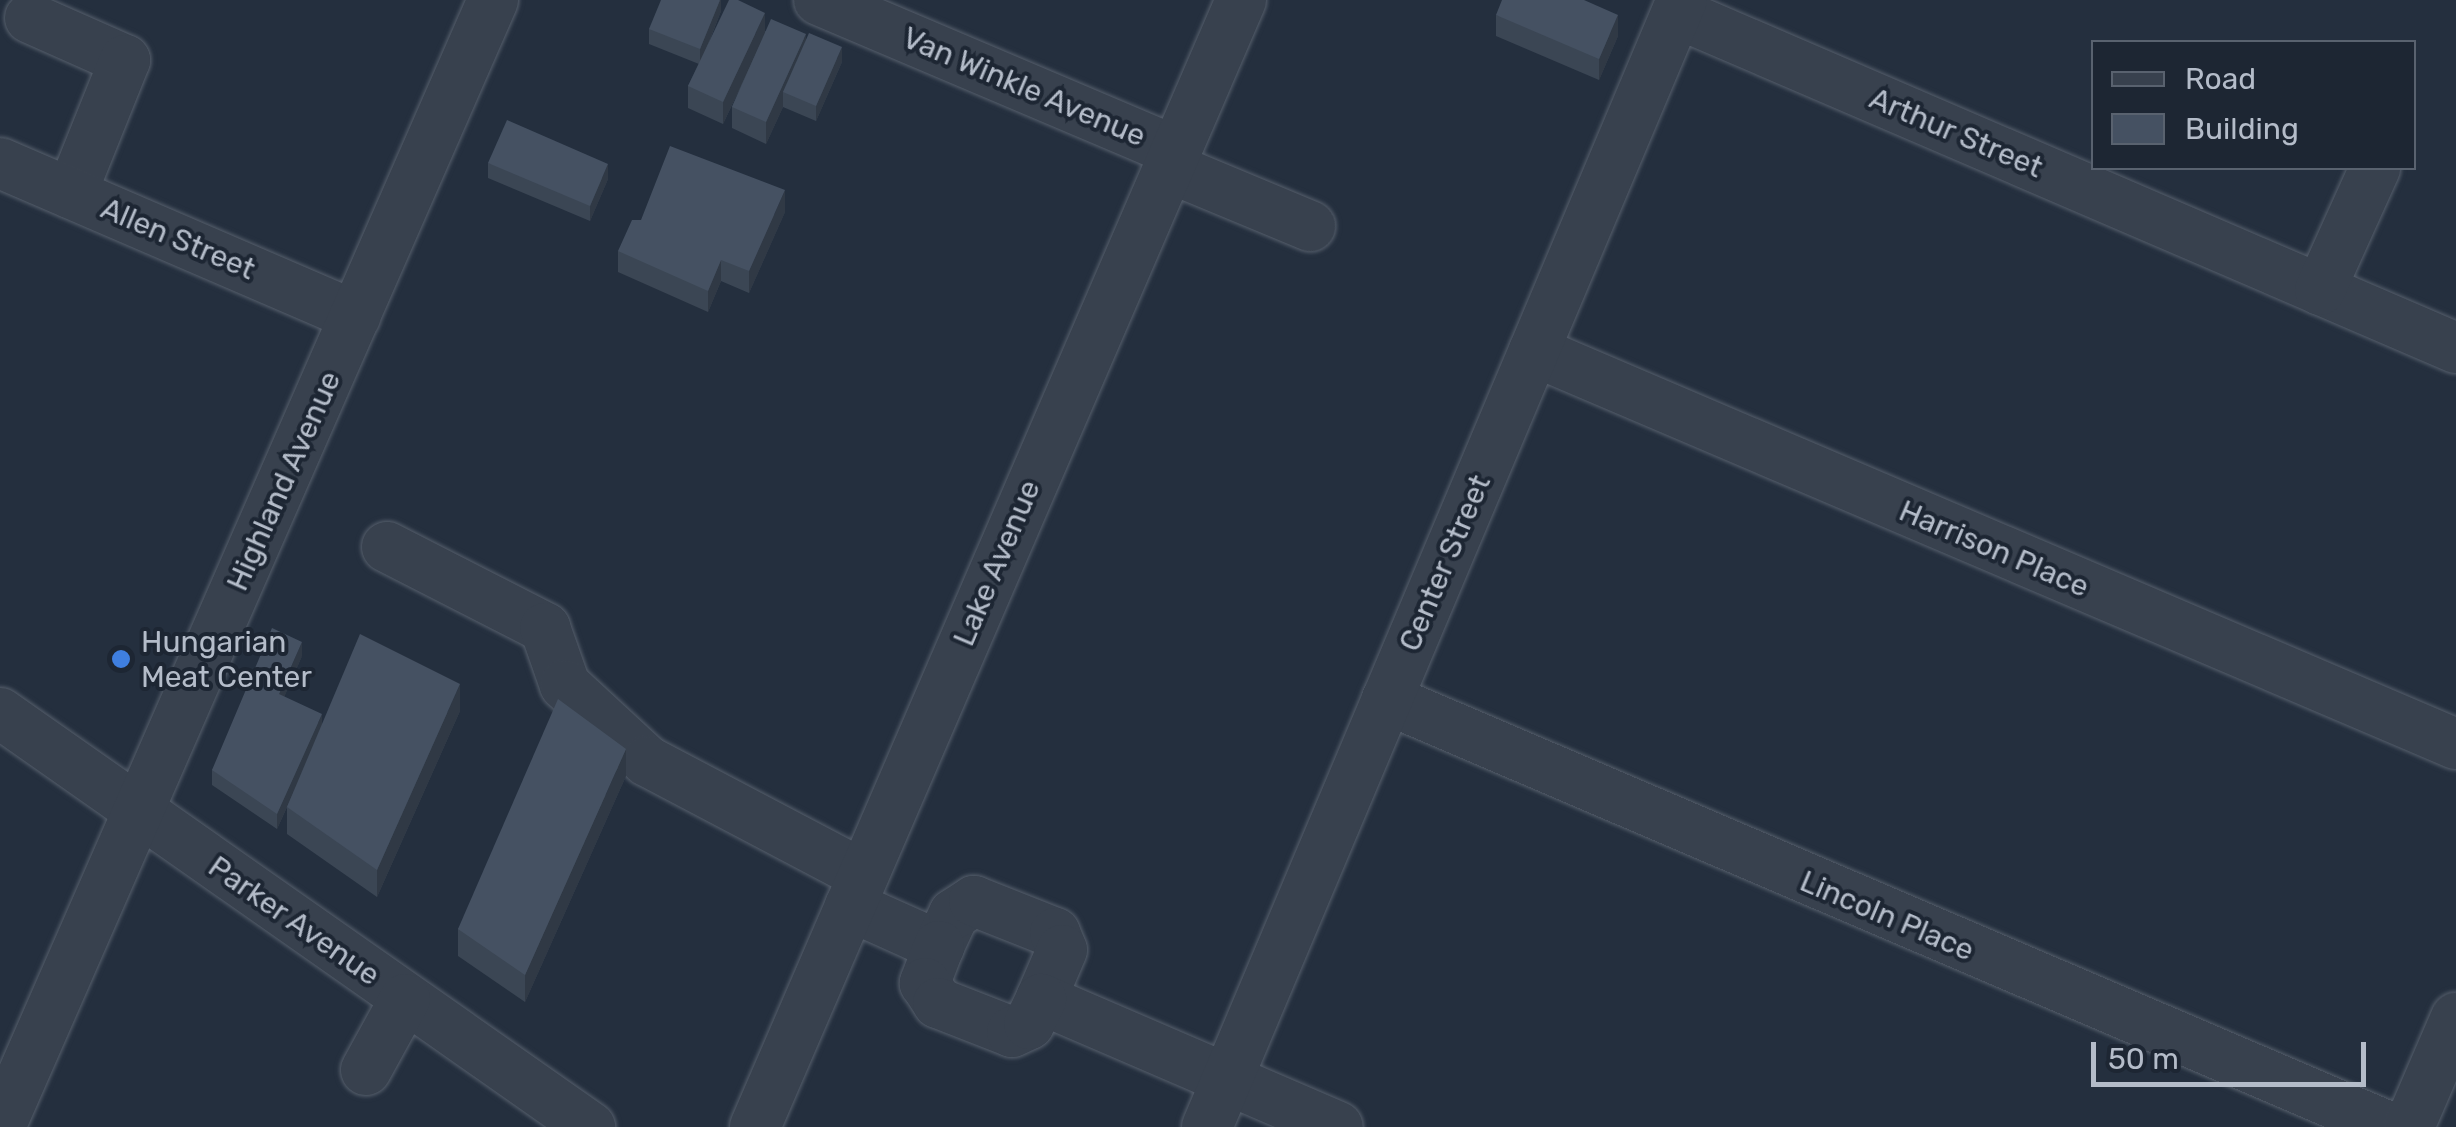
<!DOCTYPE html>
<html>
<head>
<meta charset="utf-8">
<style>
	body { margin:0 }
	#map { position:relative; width:2456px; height:1127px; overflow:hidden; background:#242f3e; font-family:Rubik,sans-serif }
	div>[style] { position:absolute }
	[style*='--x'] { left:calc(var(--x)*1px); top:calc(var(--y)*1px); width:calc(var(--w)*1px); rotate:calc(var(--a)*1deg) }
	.roads { filter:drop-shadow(0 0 2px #565f6c) drop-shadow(0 0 2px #565f6c) }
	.minor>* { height:50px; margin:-25px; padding:0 25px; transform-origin:25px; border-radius:25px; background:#38414e }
	.wall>* { inset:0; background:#3b4654 }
	.shaded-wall>* { inset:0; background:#303945 }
	.building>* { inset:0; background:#455162 }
	.dots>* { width:28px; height:28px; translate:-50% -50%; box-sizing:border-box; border:5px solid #1d2633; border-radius:50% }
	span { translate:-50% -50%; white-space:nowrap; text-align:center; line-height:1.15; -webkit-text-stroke:8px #1d2633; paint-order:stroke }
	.street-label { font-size:30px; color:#b4bcc9 }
	.poi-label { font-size:30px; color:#b4bcc9 }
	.left { translate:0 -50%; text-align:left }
	.legend { position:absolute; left:2091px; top:40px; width:325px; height:130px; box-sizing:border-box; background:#1d2633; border:2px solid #59626f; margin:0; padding:12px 18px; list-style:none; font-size:30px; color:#b4bcc9 }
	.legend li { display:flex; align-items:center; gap:20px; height:50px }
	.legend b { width:50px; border:2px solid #59626f }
	.scale { position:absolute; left:2091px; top:1042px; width:275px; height:45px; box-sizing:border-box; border:5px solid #b4bcc9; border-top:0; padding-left:12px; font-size:30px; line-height:35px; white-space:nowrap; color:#b4bcc9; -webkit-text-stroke:8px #1d2633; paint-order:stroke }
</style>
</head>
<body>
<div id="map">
	<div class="roads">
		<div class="minor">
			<i style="--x:819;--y:0;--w:386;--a:23"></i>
			<i style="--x:1677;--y:13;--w:848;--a:23.27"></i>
			<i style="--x:30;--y:18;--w:104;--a:23.9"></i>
			<i style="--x:125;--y:60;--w:144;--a:111.9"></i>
			<i style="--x:0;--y:163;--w:387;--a:23.3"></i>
			<i style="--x:1168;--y:167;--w:154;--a:22.6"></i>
			<i style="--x:2320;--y:290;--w:134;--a:-65.7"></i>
			<i style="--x:1534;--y:351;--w:1002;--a:23.09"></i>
			<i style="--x:387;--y:547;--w:178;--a:27.1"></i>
			<i style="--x:545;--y:628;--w:60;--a:70.7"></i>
			<i style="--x:565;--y:685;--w:112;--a:42.8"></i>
			<i style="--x:647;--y:761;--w:244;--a:27.8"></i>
			<i style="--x:1387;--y:699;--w:1090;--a:23.13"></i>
			<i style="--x:0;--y:713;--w:721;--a:35.06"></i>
			<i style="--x:850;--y:906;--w:98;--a:24.2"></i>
			<i style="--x:939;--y:946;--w:35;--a:-65"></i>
			<i style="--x:954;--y:914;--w:24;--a:-33"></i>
			<i style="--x:974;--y:901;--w:87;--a:21.6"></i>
			<i style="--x:1055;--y:933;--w:18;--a:68"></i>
			<i style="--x:1062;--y:950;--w:53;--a:113.2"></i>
			<i style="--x:1041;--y:999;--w:323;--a:23.3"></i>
			<i style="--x:939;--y:946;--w:40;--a:111"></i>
			<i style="--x:925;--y:983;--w:24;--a:57"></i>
			<i style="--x:938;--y:1003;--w:79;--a:21.4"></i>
			<i style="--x:1012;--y:1032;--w:19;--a:-25"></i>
			<i style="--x:1029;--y:1024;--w:28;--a:-64"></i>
			<i style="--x:366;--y:1070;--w:81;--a:-61.2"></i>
			<i style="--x:0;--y:1127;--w:1230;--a:-66.37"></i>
			<i style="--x:755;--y:1127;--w:1227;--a:-66.67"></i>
			<i style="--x:1207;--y:1127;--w:1223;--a:-67.15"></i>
			<i style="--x:2409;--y:1127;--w:119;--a:-66.7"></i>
		</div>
	</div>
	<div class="wall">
		<i style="clip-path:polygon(721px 0,721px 11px,708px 45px,765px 31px,806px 39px,842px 62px,816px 121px,783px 107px,766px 144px,732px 128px,732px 107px,741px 86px,723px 124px,688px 108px,688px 86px,699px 64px,649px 44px,649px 29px)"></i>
		<i style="clip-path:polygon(1496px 15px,1618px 36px,1599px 80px,1496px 36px)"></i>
		<i style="clip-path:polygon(488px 163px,608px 179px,590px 221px,488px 178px)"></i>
		<i style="clip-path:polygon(785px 212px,749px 293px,721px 281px,708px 312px,618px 272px,618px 251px)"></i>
		<i style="clip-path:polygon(302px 656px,284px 697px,322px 725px,460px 711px,377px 897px,287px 834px,287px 807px,294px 792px,277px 829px,212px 785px,212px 770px)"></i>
		<i style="clip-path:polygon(626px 776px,525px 1002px,458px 956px,458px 929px)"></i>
	</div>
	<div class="shaded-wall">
		<i style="clip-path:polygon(720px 0,721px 0,721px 11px,700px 64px,700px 49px)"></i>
		<i style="clip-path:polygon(765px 13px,765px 34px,723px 124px,723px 102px)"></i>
		<i style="clip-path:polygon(1618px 15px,1618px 36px,1599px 80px,1599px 59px)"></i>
		<i style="clip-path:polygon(806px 34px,806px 55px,783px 92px,783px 107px,766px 144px,766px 122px)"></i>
		<i style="clip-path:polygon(842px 47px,842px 62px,816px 121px,816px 106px)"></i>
		<i style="clip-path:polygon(608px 164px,608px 179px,590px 221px,590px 206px)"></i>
		<i style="clip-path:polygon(785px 190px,785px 212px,749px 293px,749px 271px)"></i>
		<i style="clip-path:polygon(721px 260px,721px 281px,708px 312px,708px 291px)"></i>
		<i style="clip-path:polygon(302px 642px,302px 656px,279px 709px,279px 694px)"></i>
		<i style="clip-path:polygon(460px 684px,460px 711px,377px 897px,377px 870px)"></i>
		<i style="clip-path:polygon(322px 714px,322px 729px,277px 829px,277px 814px)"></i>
		<i style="clip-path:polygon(626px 749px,626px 776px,525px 1002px,525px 975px)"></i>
	</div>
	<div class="building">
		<i style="clip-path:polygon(661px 0,720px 0,700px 49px,649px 29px)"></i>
		<i style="clip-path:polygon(729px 0,738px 0,765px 13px,723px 102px,688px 86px)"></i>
		<i style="clip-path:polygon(1502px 0,1584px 0,1618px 15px,1599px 59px,1496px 15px)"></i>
		<i style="clip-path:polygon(771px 19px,806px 34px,766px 122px,732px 107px)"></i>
		<i style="clip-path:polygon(809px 33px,842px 47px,816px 106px,783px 92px)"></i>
		<i style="clip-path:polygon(507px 120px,608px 164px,590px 206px,488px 163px)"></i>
		<i style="clip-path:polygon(670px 146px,785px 190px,749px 271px,721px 260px,708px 291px,618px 251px,632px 220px,641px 220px)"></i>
		<i style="clip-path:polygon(272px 628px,302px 642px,279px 694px,322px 714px,277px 814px,212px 770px)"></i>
		<i style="clip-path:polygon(360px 634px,460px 684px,377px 870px,287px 807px)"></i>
		<i style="clip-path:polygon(558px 699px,626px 749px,525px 975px,458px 929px)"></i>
	</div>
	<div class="dots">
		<i style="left:121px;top:659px;background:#3f7fe0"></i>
	</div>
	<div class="street-label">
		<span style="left:1024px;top:87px;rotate:23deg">Van Winkle Avenue</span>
		<span style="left:1956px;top:133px;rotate:23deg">Arthur Street</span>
		<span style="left:178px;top:239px;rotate:23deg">Allen Street</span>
		<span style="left:284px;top:481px;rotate:-66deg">Highland Avenue</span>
		<span style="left:1994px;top:549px;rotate:23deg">Harrison Place</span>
		<span style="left:997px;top:563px;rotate:-67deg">Lake Avenue</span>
		<span style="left:1445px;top:563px;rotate:-67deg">Center Street</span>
		<span style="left:1887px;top:916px;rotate:23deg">Lincoln Place</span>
		<span style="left:294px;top:921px;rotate:35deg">Parker Avenue</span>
	</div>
	<div class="poi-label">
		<span class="left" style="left:141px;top:659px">Hungarian<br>Meat Center</span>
	</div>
	<ul class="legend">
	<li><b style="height:12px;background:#38414e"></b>Road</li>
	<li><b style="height:28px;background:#455162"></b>Building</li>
	</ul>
	<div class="scale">50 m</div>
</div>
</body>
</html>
